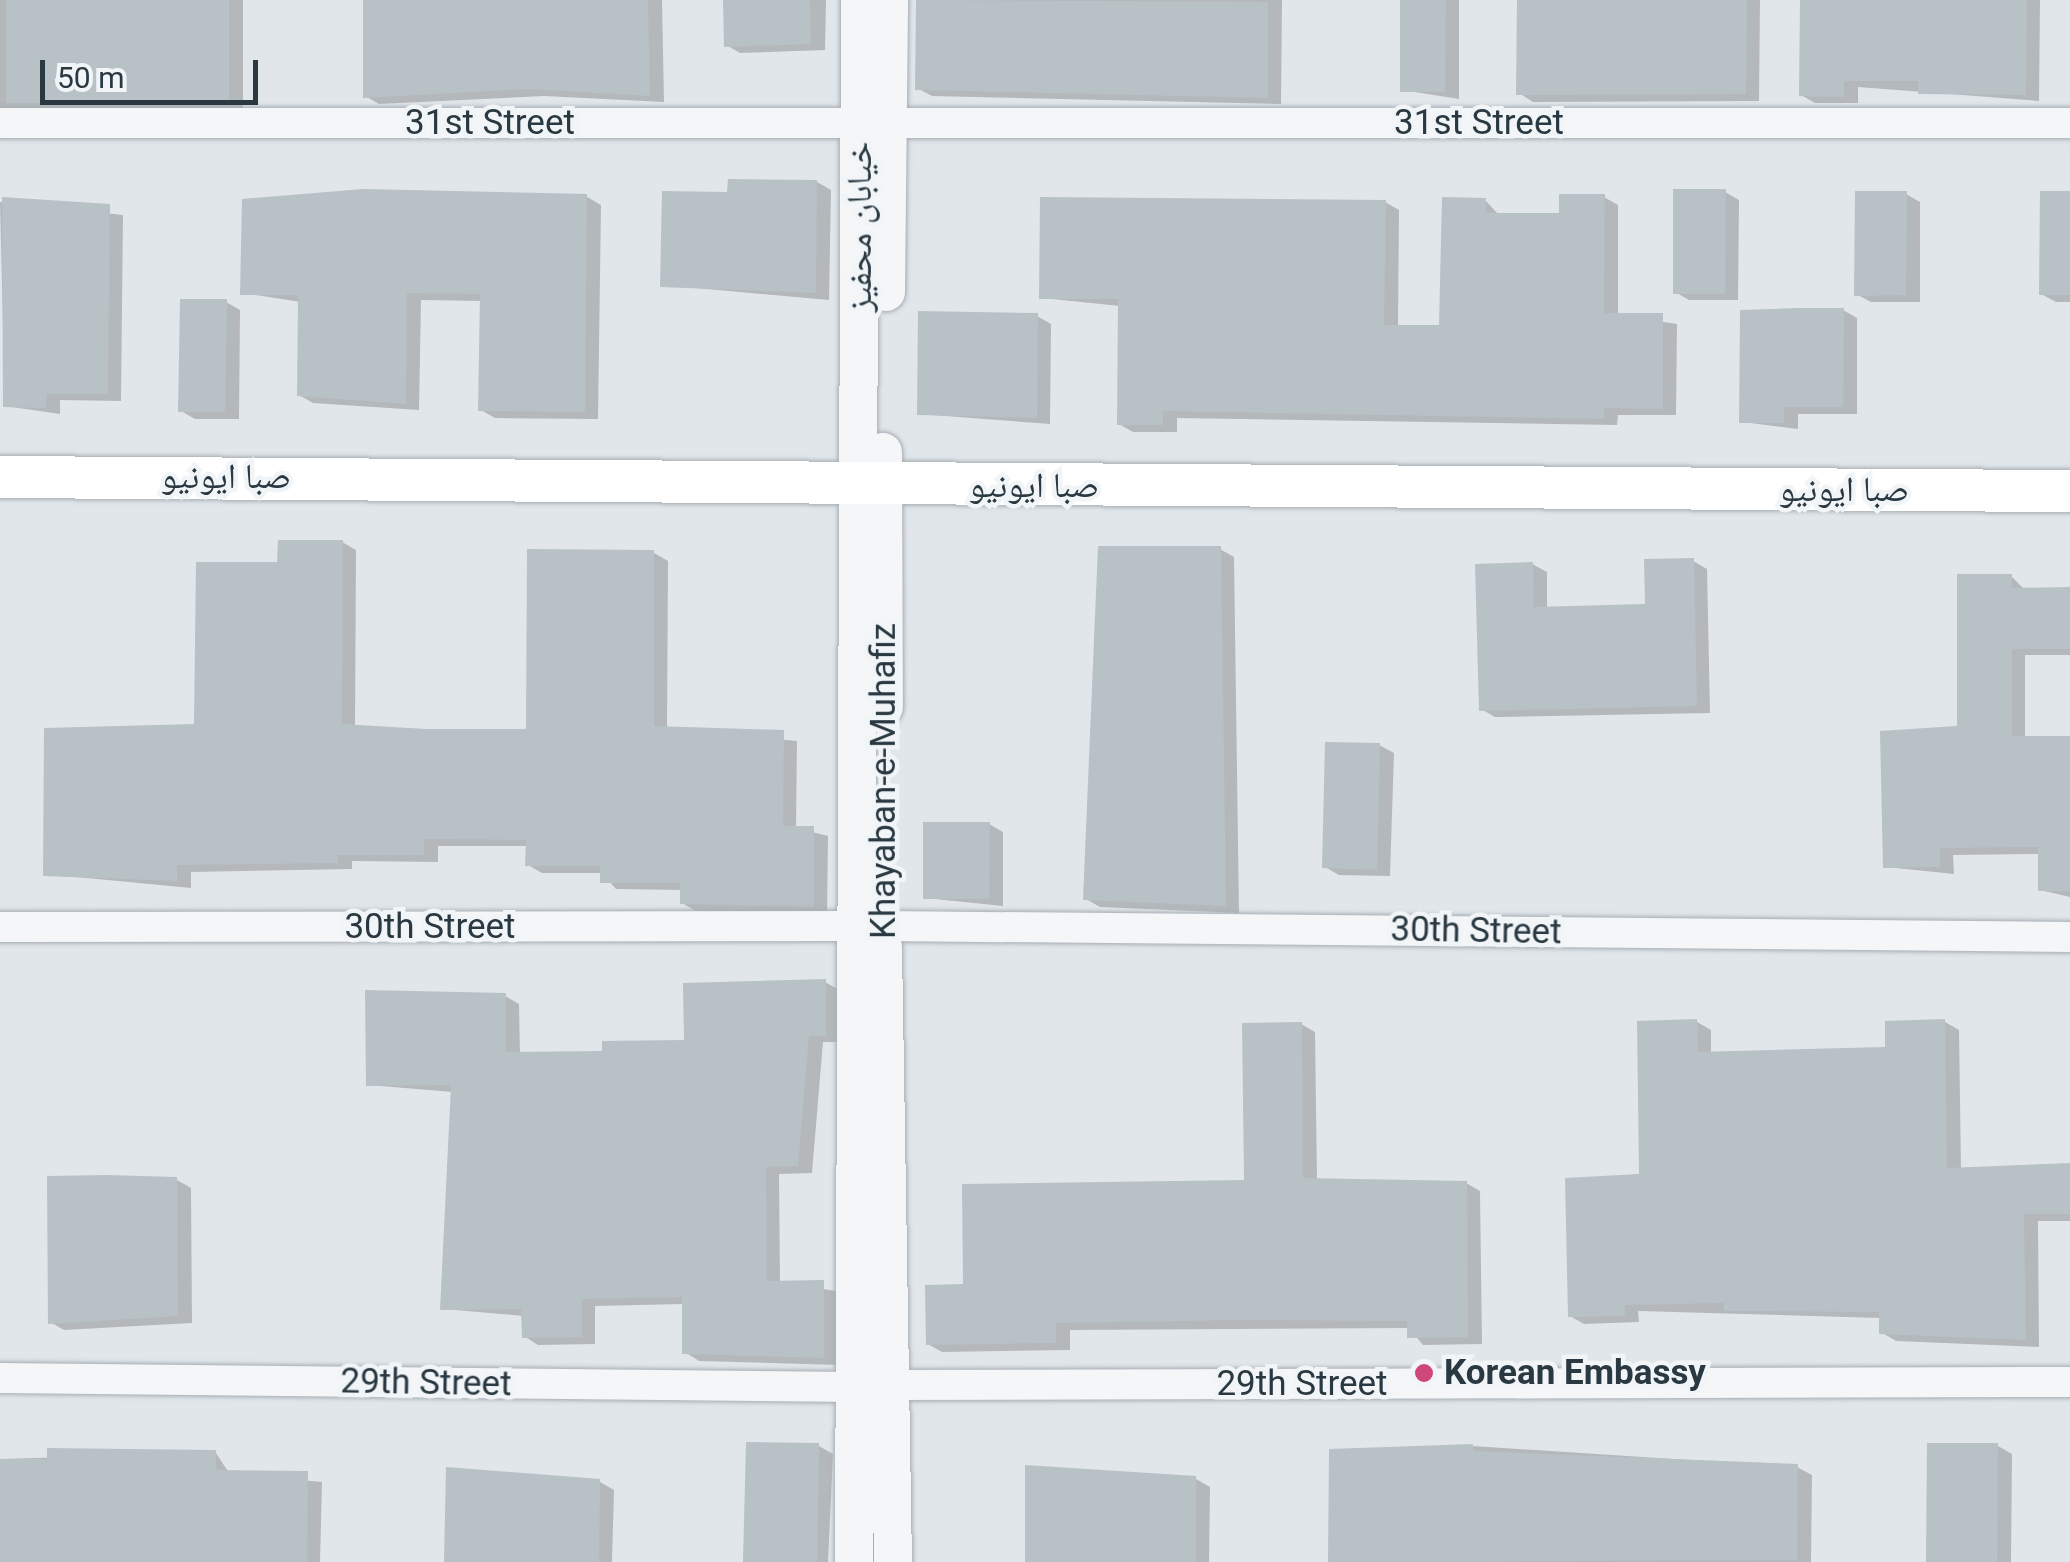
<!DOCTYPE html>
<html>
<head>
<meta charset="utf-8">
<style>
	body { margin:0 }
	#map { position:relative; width:2070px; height:1562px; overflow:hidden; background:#e1e6ea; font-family:Roboto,"Noto Naskh Arabic",sans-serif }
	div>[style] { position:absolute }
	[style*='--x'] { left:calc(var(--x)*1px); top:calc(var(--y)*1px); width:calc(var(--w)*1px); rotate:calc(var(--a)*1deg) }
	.shadow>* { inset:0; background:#0003 }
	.building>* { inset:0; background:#b8c1c6 }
	.roads { filter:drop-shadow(0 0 2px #a6aeb4) drop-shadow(0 0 2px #a6aeb4) }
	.minor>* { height:30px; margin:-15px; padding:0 15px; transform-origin:15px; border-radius:15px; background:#f4f6f8 }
	.tertiary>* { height:38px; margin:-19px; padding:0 19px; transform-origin:19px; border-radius:19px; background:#f4f6f8 }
	.secondary>* { height:42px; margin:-21px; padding:0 21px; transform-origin:21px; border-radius:21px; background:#fff }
	.dots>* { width:28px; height:28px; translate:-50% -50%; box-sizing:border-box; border:5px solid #f1f5f7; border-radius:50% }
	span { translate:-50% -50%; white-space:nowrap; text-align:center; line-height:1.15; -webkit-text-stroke:9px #f1f5f7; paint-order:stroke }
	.street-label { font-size:35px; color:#293841 }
	.poi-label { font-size:35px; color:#293841; font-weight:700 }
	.left { translate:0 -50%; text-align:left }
	.scale { position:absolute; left:40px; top:60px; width:218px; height:45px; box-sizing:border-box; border:5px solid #293841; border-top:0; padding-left:12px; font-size:30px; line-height:35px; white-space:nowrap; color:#293841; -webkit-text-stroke:8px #f1f5f7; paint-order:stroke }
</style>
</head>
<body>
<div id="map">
	<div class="shadow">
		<i style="clip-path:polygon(0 0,243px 0,243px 111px,0 108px)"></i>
		<i style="clip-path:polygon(365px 0,662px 0,664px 102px,544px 96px,379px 104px,365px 96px)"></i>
		<i style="clip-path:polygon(725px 0,826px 0,825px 50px,740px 53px,726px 45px)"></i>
		<i style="clip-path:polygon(918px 0,1282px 0,1281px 104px,932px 96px,917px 88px)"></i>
		<i style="clip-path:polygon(1403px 0,1459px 0,1459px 99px,1402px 90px)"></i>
		<i style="clip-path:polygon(1520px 0,1760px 0,1759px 101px,1533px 102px,1519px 93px)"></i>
		<i style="clip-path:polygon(1803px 0,2040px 0,2039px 101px,1858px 87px,1858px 103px,1815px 103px,1801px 95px)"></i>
		<i style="clip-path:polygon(817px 182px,831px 190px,829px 300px,663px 285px,730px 194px)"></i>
		<i style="clip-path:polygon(1725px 192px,1739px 200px,1738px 300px,1689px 300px,1675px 292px)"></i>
		<i style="clip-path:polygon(1906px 194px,1920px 202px,1920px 302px,1871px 302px,1856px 294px)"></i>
		<i style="clip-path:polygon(2070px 194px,2070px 302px,2056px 302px,2041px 294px)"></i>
		<i style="clip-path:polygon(587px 197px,601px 205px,598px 419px,495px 418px,481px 410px,482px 301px,421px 300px,419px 410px,313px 403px,299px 395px,301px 302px,243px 293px)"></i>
		<i style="clip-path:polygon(1604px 197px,1618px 205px,1618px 315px,1677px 324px,1676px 415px,1618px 415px,1617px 425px,1177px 418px,1177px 432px,1133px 432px,1119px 424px,1120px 306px,1042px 298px,1385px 202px,1399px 210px,1398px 328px,1441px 328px,1485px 200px,1499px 215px,1561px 216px)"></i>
		<i style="clip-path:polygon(0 202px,123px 215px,121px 401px,60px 400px,60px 414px,5px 406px)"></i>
		<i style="clip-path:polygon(226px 302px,240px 310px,239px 419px,195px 419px,181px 411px)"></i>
		<i style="clip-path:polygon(1843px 310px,1857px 318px,1857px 414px,1798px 414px,1798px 429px,1742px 422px)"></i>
		<i style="clip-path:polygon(1037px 316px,1051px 324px,1050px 424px,919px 414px)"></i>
		<i style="clip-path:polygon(342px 542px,356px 550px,355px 727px,529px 732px,654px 553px,668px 561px,667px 729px,797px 741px,796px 828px,828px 836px,827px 914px,696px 911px,682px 903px,682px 890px,616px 889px,602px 873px,542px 873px,528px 865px,528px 846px,438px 846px,438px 862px,352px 861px,352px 869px,191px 872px,191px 888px,45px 874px,197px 727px,280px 565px)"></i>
		<i style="clip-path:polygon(1220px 549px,1234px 557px,1239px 913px,1100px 907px,1086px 899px)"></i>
		<i style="clip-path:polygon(1693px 561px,1707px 569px,1710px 713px,1495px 717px,1481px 709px,1532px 564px,1547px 572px,1547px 609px,1647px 606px)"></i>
		<i style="clip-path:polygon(2011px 576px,2025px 590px,2070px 590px,2070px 655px,2025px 655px,2025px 738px,2070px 738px,2070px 897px,2040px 890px,2040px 854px,1953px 855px,1954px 874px,1886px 867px,1959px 729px)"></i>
		<i style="clip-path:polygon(1379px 745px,1394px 753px,1390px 876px,1339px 875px,1325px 867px)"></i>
		<i style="clip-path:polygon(989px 824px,1003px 832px,1003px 906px,925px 898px)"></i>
		<i style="clip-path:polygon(825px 982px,839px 990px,840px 1042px,823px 1042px,812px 1173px,779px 1174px,780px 1283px,837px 1291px,838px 1365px,699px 1361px,685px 1352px,684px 1304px,595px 1306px,595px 1344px,538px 1345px,524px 1336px,524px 1316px,443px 1309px,453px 1092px,368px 1085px,505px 996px,519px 1004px,520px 1055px,604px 1054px,686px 1043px)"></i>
		<i style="clip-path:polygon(1697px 1022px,1711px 1030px,1711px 1054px,1888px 1050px,1945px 1022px,1959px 1030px,1961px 1170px,2070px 1167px,2070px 1221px,2038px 1221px,2039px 1347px,1896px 1341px,1881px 1332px,1881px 1318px,1638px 1311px,1639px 1322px,1584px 1324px,1570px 1316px,1641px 1177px)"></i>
		<i style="clip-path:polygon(1301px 1024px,1315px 1032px,1317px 1181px,1466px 1183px,1480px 1191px,1482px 1344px,1423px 1345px,1409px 1328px,1070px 1330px,1070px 1350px,942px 1352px,928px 1344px,965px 1287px,1247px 1182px)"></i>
		<i style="clip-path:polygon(177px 1180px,191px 1188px,192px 1323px,64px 1330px,50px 1322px)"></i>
		<i style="clip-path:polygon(819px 1446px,833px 1454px,828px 1562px,745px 1562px)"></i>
		<i style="clip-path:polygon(1472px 1446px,1797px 1467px,1812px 1475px,1811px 1562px,1331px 1562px,1332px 1452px)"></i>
		<i style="clip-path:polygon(1998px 1446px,2012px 1454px,2011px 1562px,1928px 1562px)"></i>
		<i style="clip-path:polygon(216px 1453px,229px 1473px,322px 1482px,320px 1562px,0 1562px,0 1459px)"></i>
		<i style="clip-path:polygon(1028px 1468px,1196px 1479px,1210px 1487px,1209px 1562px,1027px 1562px)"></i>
		<i style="clip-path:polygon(600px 1482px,614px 1490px,612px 1562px,446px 1562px)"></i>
	</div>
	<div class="building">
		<i style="clip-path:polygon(6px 0,229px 0,229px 104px,6px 103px)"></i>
		<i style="clip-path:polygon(363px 0,648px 0,650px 96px,528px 89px,363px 98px)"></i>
		<i style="clip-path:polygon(723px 0,810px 0,811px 44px,724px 47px)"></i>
		<i style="clip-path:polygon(916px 0,1268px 2px,1268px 98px,915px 90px)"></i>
		<i style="clip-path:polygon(1400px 0,1446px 0,1445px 92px,1400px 92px)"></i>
		<i style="clip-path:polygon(1517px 0,1747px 0,1746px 94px,1516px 95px)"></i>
		<i style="clip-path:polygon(1800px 0,2027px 0,2026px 95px,1918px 94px,1918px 81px,1844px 81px,1844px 97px,1799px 96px)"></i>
		<i style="clip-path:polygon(728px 179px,817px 180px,816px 293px,660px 287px,662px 191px,727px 192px)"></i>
		<i style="clip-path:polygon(363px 189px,587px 194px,585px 412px,478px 411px,480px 294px,407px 293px,406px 404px,297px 396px,298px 295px,240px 295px,242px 199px)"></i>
		<i style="clip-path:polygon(1673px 189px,1726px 189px,1725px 294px,1673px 294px)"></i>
		<i style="clip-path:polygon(1855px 191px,1907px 191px,1906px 295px,1854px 296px)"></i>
		<i style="clip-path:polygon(2040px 191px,2070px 191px,2070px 295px,2039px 295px)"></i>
		<i style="clip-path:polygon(1559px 194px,1605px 194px,1604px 313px,1663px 313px,1663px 409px,1604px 408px,1604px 419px,1163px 411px,1163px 425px,1117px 425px,1118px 299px,1039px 299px,1040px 197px,1386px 200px,1384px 325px,1439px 325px,1442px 197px,1486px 198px,1486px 213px,1559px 213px)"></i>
		<i style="clip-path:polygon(2px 197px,110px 204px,108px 394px,47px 394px,46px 408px,3px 407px)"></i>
		<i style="clip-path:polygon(180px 299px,227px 299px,225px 412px,178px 412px)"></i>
		<i style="clip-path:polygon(1799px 308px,1844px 308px,1843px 407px,1784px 407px,1784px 423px,1739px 423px,1740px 310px)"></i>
		<i style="clip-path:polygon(918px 311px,1038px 313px,1037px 418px,917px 415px)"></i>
		<i style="clip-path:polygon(278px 540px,343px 540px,342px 724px,425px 729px,526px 729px,527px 549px,654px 550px,654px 726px,784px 730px,783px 826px,814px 826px,814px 907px,680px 904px,680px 883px,600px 883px,600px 866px,525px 866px,526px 840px,424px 839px,424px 855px,338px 855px,338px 863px,177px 865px,177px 881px,43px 876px,44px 728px,194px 724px,196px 562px,277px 562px)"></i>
		<i style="clip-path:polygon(1098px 546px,1221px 546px,1226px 906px,1083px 900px)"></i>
		<i style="clip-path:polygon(1694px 558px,1697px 706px,1479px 711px,1475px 564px,1533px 562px,1534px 607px,1645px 604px,1644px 559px)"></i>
		<i style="clip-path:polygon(1957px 574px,2012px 574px,2012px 588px,2070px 587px,2070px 649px,2012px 649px,2012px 736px,2070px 736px,2070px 891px,2038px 891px,2038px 847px,1940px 848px,1940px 867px,1883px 868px,1880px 731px,1957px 726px)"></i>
		<i style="clip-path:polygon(1325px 742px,1380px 743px,1377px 870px,1322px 868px)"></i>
		<i style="clip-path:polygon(923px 822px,990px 822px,989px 899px,923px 899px)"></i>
		<i style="clip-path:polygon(826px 979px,826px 1036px,809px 1036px,798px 1166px,766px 1167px,767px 1281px,824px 1280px,824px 1358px,682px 1354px,682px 1297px,582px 1299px,582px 1337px,522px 1338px,521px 1309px,440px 1310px,451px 1085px,366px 1086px,365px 990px,506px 993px,506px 1052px,602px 1051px,602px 1041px,684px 1040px,683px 983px)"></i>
		<i style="clip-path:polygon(1697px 1019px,1698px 1052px,1885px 1047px,1885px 1021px,1945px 1019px,1947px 1168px,2070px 1163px,2070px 1214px,2024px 1214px,2026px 1340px,1879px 1334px,1879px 1312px,1724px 1311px,1724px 1303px,1625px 1305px,1625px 1316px,1568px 1317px,1565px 1178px,1639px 1174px,1637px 1021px)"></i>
		<i style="clip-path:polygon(1302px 1022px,1303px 1178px,1467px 1181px,1468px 1337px,1407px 1338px,1407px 1321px,1242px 1320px,1056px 1323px,1056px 1343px,926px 1345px,925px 1285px,963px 1284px,962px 1184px,1244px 1180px,1242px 1023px)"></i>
		<i style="clip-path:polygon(107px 1175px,177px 1177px,178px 1316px,48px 1324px,47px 1176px)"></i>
		<i style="clip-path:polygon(746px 1442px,819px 1443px,817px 1562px,743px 1562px)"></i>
		<i style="clip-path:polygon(1927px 1443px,1998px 1443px,1997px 1562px,1926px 1562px)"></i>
		<i style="clip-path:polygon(1473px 1444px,1473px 1451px,1798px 1464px,1797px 1560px,1328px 1562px,1329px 1449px)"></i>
		<i style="clip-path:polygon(47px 1448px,216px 1450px,216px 1470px,308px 1471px,307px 1562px,0 1562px,0 1459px,47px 1459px)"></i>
		<i style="clip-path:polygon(1025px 1465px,1196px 1476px,1196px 1562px,1025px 1562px)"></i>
		<i style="clip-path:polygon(446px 1467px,600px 1479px,599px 1562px,444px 1562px)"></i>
	</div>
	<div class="roads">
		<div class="minor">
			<i style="--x:0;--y:123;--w:860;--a:0"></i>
			<i style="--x:888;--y:123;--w:1182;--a:0"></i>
			<i style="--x:883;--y:926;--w:1187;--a:0.53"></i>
			<i style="--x:0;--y:927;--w:859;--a:-0.07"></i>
			<i style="--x:0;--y:1378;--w:853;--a:0.6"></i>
			<i style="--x:894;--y:1385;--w:1176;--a:-0.15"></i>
		</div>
		<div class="tertiary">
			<i style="--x:886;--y:292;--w:292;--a:-89.4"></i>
			<i style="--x:883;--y:452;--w:255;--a:89.8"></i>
			<i style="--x:883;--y:947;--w:615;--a:89.07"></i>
			<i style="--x:854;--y:1562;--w:1562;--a:-89.78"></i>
		</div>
		<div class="secondary">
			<i style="--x:0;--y:477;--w:2070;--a:0.39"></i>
		</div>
	</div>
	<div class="dots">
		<i style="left:1424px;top:1373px;background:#cd477b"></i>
	</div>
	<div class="street-label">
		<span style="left:490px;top:123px">31st Street</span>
		<span style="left:1479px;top:123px">31st Street</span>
		<span style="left:860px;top:227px;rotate:-90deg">خیابان محفیز</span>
		<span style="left:226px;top:477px">صبا ایونیو</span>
		<span style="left:1034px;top:486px">صبا ایونیو</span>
		<span style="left:1844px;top:490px">صبا ایونیو</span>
		<span style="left:884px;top:781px;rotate:-90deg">Khayaban-e-Muhafiz</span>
		<span style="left:430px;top:927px">30th Street</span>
		<span style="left:1476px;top:931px;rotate:1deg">30th Street</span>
		<span style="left:426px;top:1383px;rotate:1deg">29th Street</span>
		<span style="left:1302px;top:1384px">29th Street</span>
	</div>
	<div class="poi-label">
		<span class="left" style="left:1444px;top:1373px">Korean Embassy</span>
	</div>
	<div class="scale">50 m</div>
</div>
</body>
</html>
